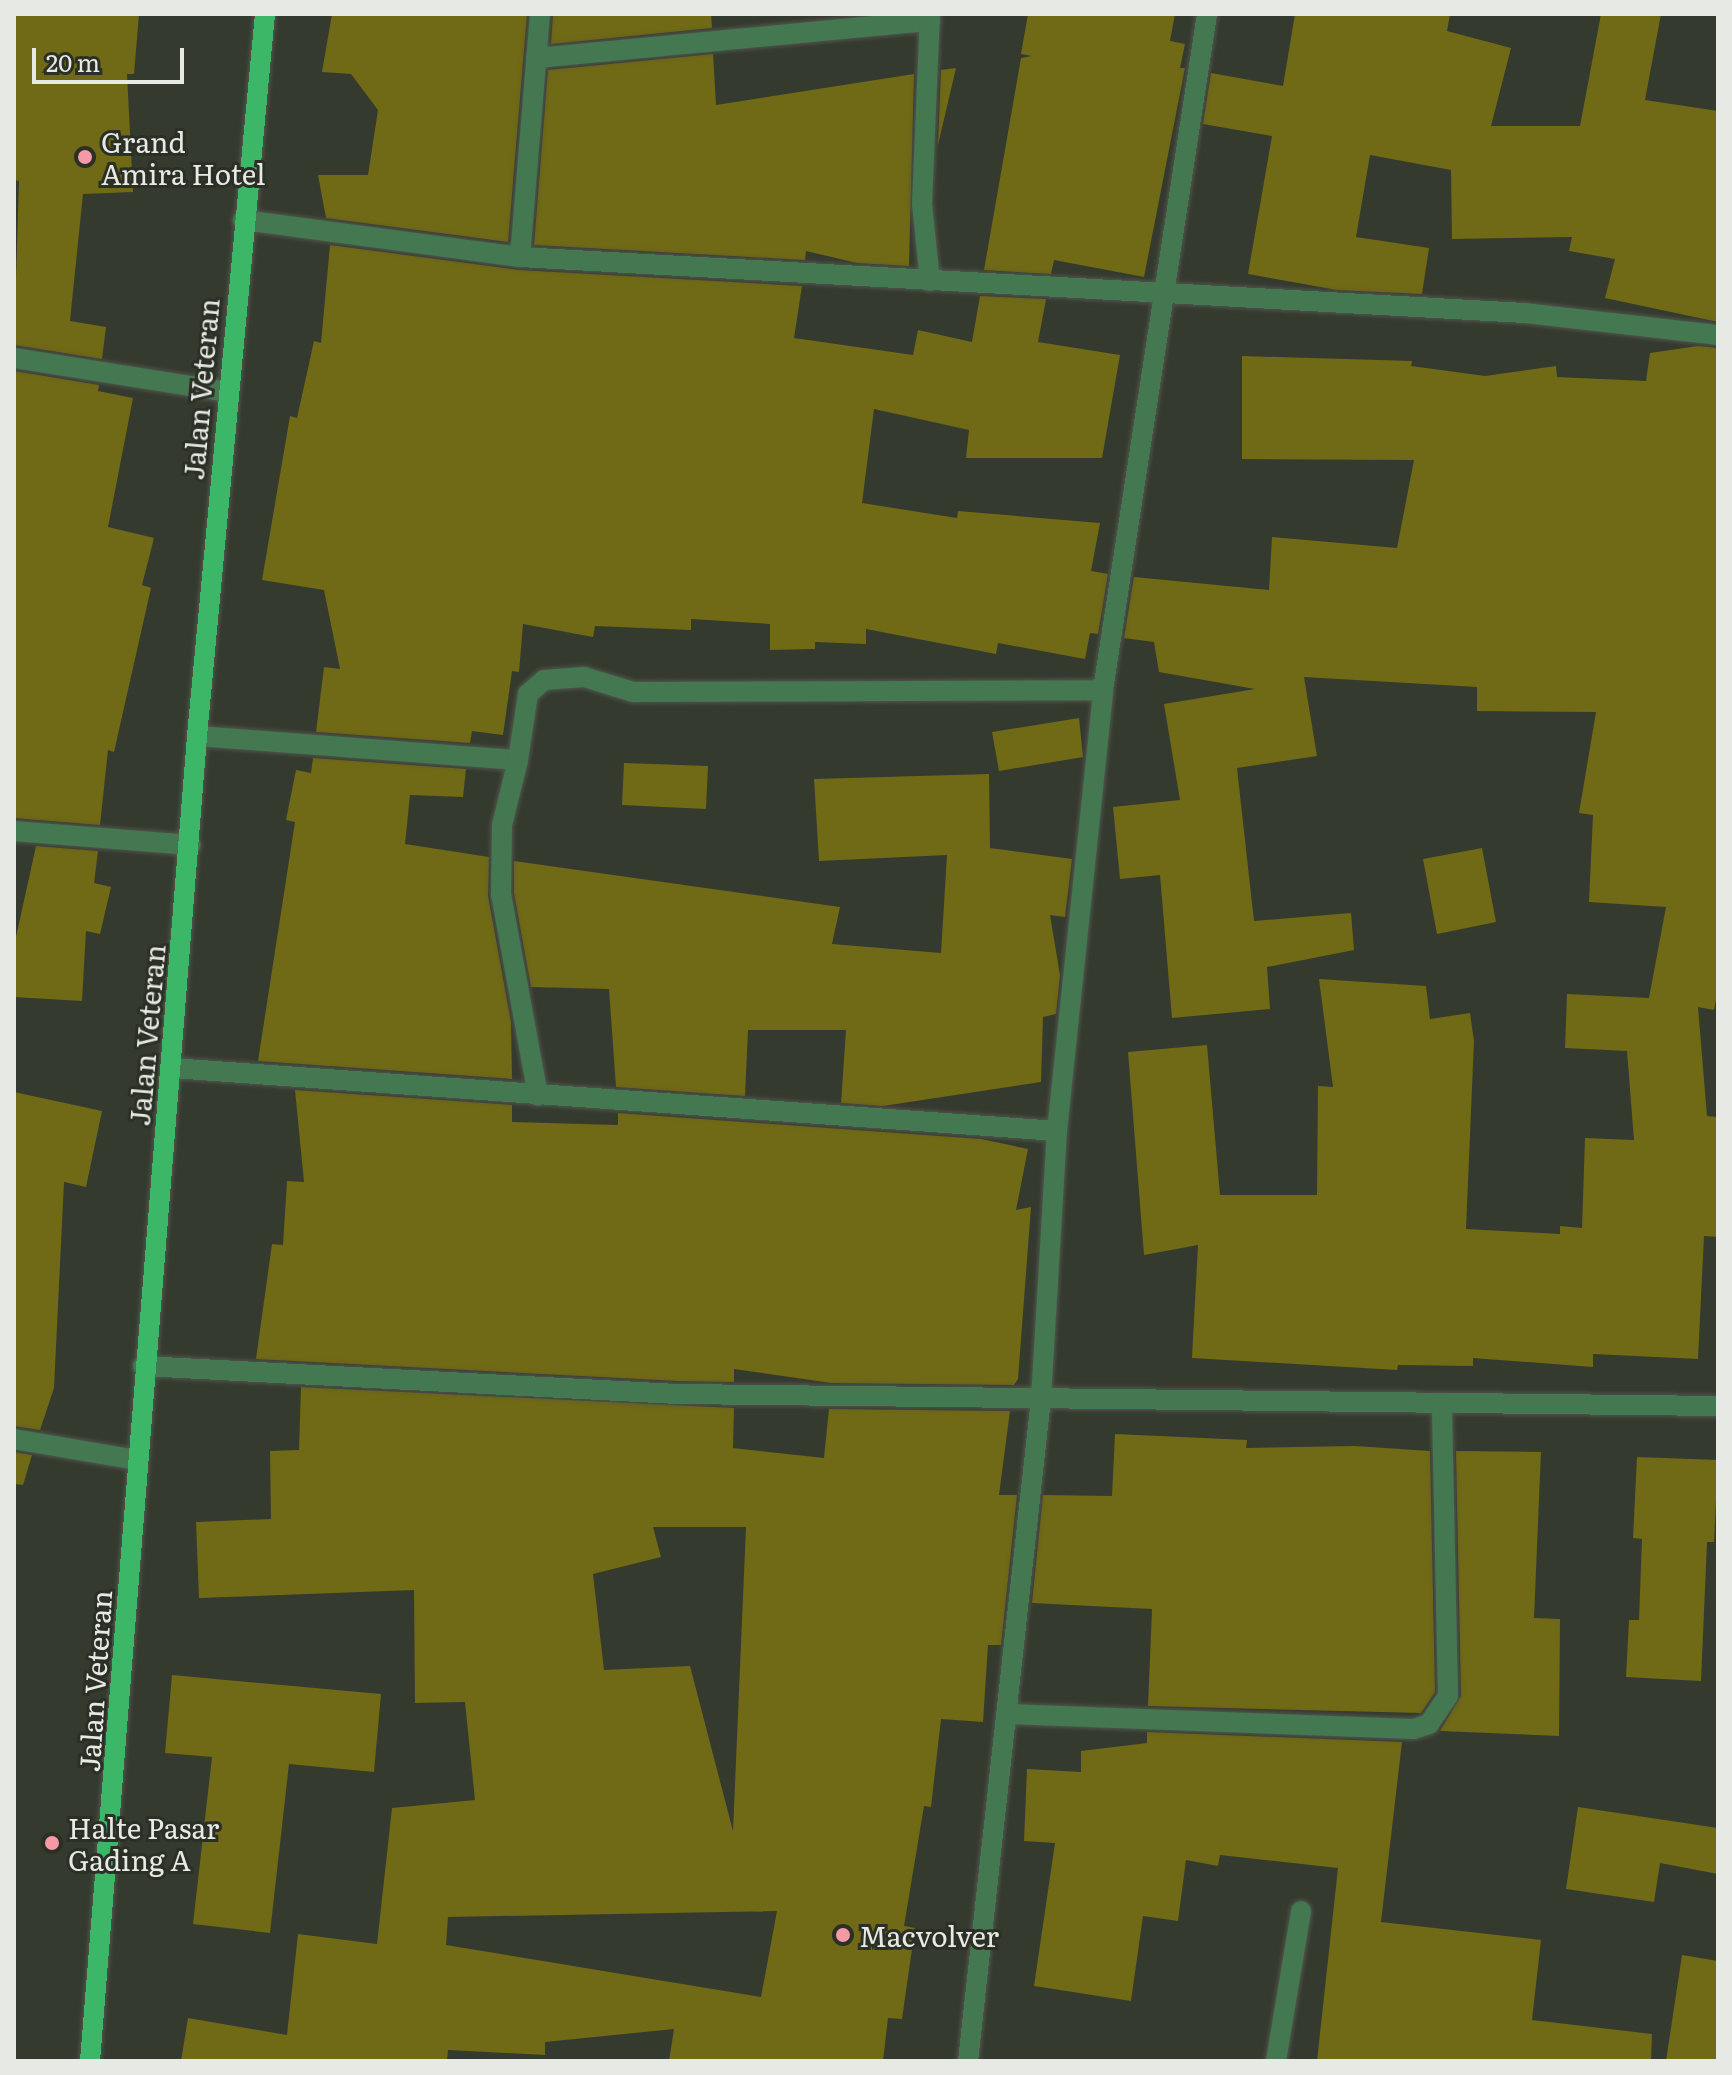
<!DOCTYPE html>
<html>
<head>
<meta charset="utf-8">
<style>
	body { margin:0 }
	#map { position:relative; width:1732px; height:2075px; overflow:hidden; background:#353a2f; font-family:Literata,serif }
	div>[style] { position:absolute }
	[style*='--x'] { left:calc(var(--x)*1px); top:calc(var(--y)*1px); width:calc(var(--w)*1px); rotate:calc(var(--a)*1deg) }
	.building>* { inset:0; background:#706915 }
	.roads { filter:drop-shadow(0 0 2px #51564c) drop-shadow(0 0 2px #51564c) }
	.minor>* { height:20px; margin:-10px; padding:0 10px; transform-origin:10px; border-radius:10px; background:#437851 }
	.major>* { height:20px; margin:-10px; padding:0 10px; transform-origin:10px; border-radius:10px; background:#3cb667 }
	.dots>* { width:22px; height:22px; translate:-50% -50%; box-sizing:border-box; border:4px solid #2b2f25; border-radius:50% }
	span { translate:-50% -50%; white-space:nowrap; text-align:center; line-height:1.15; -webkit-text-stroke:6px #2b2f25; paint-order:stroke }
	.poi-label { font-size:28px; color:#e7eae4 }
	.left { translate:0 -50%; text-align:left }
	.street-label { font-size:28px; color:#e7eae4 }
	.frame { position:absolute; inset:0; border:16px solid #e7eae4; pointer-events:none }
	.scale { position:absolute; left:32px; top:48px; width:152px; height:36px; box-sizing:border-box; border:4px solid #e7eae4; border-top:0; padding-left:10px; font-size:24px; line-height:28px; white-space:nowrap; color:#e7eae4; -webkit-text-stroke:6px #2b2f25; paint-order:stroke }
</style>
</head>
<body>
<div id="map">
	<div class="building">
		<i style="clip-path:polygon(14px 14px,139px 14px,134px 74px,127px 74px,133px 192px,83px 194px,70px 321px,106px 327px,102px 359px,14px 345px,19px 181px,14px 180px)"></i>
		<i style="clip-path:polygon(332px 14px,527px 14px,508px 242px,326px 218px,318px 175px,368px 175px,378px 110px,351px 74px,322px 72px)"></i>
		<i style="clip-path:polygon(553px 14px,711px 14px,712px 28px,551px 44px)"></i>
		<i style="clip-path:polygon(1028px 14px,1175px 14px,1170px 41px,1185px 44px,1180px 68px,1185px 68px,1144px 277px,1054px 260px,1051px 274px,984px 270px,1021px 58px,1032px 56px,1021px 54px)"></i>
		<i style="clip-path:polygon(1295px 14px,1450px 14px,1447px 31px,1511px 48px,1491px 126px,1580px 126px,1601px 14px,1661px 14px,1645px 100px,1718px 111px,1718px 322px,1605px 298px,1615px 259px,1569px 251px,1572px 237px,1452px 239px,1451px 170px,1370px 155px,1356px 237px,1429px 248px,1422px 294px,1337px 290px,1248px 274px,1272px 136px,1203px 124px,1211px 73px,1283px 86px)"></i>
		<i style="clip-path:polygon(713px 54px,716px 105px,914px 74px,909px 266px,857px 263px,806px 251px,805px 260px,534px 245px,548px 70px)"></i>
		<i style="clip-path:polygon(956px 68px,938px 145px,941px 70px)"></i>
		<i style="clip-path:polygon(330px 245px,519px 270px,802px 286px,794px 338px,913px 355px,918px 330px,972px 342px,980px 296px,1046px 299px,1038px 342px,1120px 355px,1102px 458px,966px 458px,969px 430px,874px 409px,862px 503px,957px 518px,958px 511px,1100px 523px,1091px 571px,1108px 574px,1098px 634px,1090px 633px,1085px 659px,998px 643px,996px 654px,866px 629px,866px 644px,815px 642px,815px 649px,770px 650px,770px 624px,691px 619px,691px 630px,595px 626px,593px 637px,523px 624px,519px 672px,512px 671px,503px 735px,472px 731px,470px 743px,316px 732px,324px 667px,340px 669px,324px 590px,262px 580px,290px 416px,297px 418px,314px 341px,321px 343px)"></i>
		<i style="clip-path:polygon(1698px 346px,1718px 348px,1718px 989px,1714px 1010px,1698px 1007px,1707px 1116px,1718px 1117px,1718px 1237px,1704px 1236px,1698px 1359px,1593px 1354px,1593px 1367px,1473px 1358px,1473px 1366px,1398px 1365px,1397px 1370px,1192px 1358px,1198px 1245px,1144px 1255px,1128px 1052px,1207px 1045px,1220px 1195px,1317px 1195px,1318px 1086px,1333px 1087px,1319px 979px,1426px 986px,1430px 1019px,1470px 1013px,1474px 1041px,1466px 1229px,1560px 1234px,1560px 1226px,1582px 1228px,1585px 1138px,1634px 1140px,1627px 1051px,1565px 1048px,1567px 994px,1649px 998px,1666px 907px,1589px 902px,1593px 815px,1579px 813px,1596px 712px,1477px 711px,1477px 687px,1304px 677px,1317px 756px,1237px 768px,1254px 921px,1351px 913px,1354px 950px,1267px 967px,1270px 1009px,1172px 1018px,1160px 875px,1120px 879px,1113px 807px,1180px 800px,1164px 704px,1255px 689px,1159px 672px,1154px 642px,1124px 638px,1134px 577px,1269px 590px,1272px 537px,1397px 548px,1414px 460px,1242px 459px,1242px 356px,1412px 361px,1411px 366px,1485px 376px,1556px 366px,1557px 377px,1646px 381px,1650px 353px)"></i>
		<i style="clip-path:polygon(14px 371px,99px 385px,98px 391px,133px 398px,108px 527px,154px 538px,142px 585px,151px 588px,114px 752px,108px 750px,100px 825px,14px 818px)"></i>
		<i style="clip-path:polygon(1079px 718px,1083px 757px,999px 771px,992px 732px)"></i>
		<i style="clip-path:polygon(313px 758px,466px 769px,463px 797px,410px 795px,405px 844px,489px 857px,488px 896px,511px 1022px,512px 1079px,258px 1061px,295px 822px,286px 820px,296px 770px,311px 773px)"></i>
		<i style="clip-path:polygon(624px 763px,708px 766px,706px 809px,622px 805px)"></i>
		<i style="clip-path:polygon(989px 774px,990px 848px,1072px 859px,1065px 917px,1050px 915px,1060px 975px,1056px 1014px,1043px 1017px,1041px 1082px,883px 1106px,841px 1103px,846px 1030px,748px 1030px,745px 1096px,616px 1087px,609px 989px,531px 987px,514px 893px,514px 861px,840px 907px,832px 944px,941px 953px,947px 855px,819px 861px,814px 779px)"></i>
		<i style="clip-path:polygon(36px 846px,98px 851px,94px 883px,111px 887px,100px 934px,86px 931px,82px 1001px,14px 997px,14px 946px)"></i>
		<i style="clip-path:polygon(1482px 848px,1496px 922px,1437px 934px,1423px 859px)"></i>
		<i style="clip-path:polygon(295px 1090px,512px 1105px,512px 1122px,618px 1125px,618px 1113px,981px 1139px,1028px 1149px,1016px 1210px,1031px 1207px,1018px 1379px,1014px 1385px,831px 1383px,734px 1369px,734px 1382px,678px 1381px,256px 1359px,272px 1244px,283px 1245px,287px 1181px,304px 1182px)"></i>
		<i style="clip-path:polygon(14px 1092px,102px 1111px,86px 1187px,64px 1182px,54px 1388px,40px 1430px,14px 1426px)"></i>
		<i style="clip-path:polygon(evenodd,301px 1387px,734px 1408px,733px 1448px,824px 1458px,829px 1409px,1010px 1411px,999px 1495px,1017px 1495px,1001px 1645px,988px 1645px,983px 1722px,941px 1719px,931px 1807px,924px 1806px,904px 1926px,915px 1928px,902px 2019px,888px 2018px,883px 2061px,669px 2061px,674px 2029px,545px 2042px,545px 2055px,448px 2050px,447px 2061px,181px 2061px,188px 2018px,287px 2035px,298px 1934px,377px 1944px,392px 1808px,475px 1800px,465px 1702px,415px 1703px,414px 1590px,199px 1598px,196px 1522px,271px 1519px,270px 1451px,299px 1450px,301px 1387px,653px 1527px,746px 1527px,733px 1831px,690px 1666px,604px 1670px,593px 1574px,661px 1557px,653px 1527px,301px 1387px,777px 1911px,761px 1997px,446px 1945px,448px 1917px,777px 1911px)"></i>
		<i style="clip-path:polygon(1115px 1434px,1247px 1440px,1246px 1448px,1355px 1446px,1430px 1451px,1435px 1692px,1421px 1713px,1148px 1706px,1152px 1609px,1032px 1603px,1043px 1495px,1112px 1496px)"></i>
		<i style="clip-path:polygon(1456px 1451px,1541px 1452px,1534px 1618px,1560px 1619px,1559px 1736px,1440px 1731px,1461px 1696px)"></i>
		<i style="clip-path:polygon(14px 1452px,32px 1455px,23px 1485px,14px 1484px)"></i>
		<i style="clip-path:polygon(1637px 1457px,1718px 1460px,1714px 1542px,1707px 1542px,1701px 1681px,1626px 1677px,1629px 1620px,1639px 1620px,1642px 1539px,1633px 1538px)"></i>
		<i style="clip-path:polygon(172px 1675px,381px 1694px,374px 1772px,289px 1764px,270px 1933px,193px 1924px,212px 1757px,165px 1753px)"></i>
		<i style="clip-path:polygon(1147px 1732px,1402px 1742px,1381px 1922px,1541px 1940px,1532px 2020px,1652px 2034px,1651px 2061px,1317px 2061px,1338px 1868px,1220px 1855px,1218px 1866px,1186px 1860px,1178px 1921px,1143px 1916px,1131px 2001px,1034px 1986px,1055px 1843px,1024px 1841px,1027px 1769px,1081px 1772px,1081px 1751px,1147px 1743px)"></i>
		<i style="clip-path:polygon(1578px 1807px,1718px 1828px,1718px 1874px,1660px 1863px,1654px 1902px,1566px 1889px)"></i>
		<i style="clip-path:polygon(1682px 1955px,1718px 1961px,1718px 2061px,1666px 2061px)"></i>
	</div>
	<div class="roads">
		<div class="minor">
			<i style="--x:536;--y:58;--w:396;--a:-5.4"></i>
			<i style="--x:243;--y:220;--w:279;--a:7.6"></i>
			<i style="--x:520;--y:257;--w:1007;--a:3.19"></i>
			<i style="--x:1525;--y:313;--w:194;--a:6.5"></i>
			<i style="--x:520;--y:257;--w:244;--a:-85.3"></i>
			<i style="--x:930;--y:281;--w:77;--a:-95.9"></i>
			<i style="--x:922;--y:204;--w:190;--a:-87.6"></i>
			<i style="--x:14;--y:358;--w:217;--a:9"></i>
			<i style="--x:197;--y:736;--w:322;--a:4.3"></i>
			<i style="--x:518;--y:760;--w:67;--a:-81.4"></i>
			<i style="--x:528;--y:694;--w:21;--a:-41"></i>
			<i style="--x:544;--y:680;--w:40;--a:-4.3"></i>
			<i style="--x:584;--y:677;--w:51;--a:17"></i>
			<i style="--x:633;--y:692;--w:470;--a:-0.2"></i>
			<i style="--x:518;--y:760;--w:67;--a:103.8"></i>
			<i style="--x:502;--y:825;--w:69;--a:90.8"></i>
			<i style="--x:501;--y:894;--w:205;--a:79.6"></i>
			<i style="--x:14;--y:831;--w:177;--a:4.5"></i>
			<i style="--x:172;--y:1068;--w:887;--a:4.07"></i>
			<i style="--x:143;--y:1366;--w:536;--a:3"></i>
			<i style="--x:678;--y:1394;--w:1040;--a:0.66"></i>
			<i style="--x:14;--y:1439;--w:125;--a:9.7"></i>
			<i style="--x:1007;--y:1714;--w:407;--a:2.1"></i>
			<i style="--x:1414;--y:1729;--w:16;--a:-18"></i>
			<i style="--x:1429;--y:1724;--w:34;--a:-56"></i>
			<i style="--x:1448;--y:1696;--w:290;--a:-91.2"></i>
			<i style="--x:968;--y:2061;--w:666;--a:-83.71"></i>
			<i style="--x:1041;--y:1399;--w:268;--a:-86.6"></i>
			<i style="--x:1057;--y:1131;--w:443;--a:-84"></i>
			<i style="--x:1103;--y:690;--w:684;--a:-81.25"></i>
			<i style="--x:1276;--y:2061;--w:152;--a:-80.5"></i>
		</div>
		<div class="major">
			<i style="--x:90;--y:2061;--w:1329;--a:-85.38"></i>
			<i style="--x:197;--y:736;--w:725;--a:-84.62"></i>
		</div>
	</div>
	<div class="dots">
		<i style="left:85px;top:157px;background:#f49aa5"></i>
		<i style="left:52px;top:1843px;background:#f49aa5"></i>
		<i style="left:843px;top:1935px;background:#f49aa5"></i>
	</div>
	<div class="poi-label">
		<span class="left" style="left:101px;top:157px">Grand<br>Amira Hotel</span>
		<span class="left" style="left:68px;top:1843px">Halte Pasar<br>Gading A</span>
		<span class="left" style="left:859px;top:1935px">Macvolver</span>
	</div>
	<div class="street-label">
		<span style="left:200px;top:389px;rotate:-85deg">Jalan Veteran</span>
		<span style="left:146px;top:1035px;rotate:-85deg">Jalan Veteran</span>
		<span style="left:94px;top:1681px;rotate:-86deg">Jalan Veteran</span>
	</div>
	<div class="frame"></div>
	<div class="scale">20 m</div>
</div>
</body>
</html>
